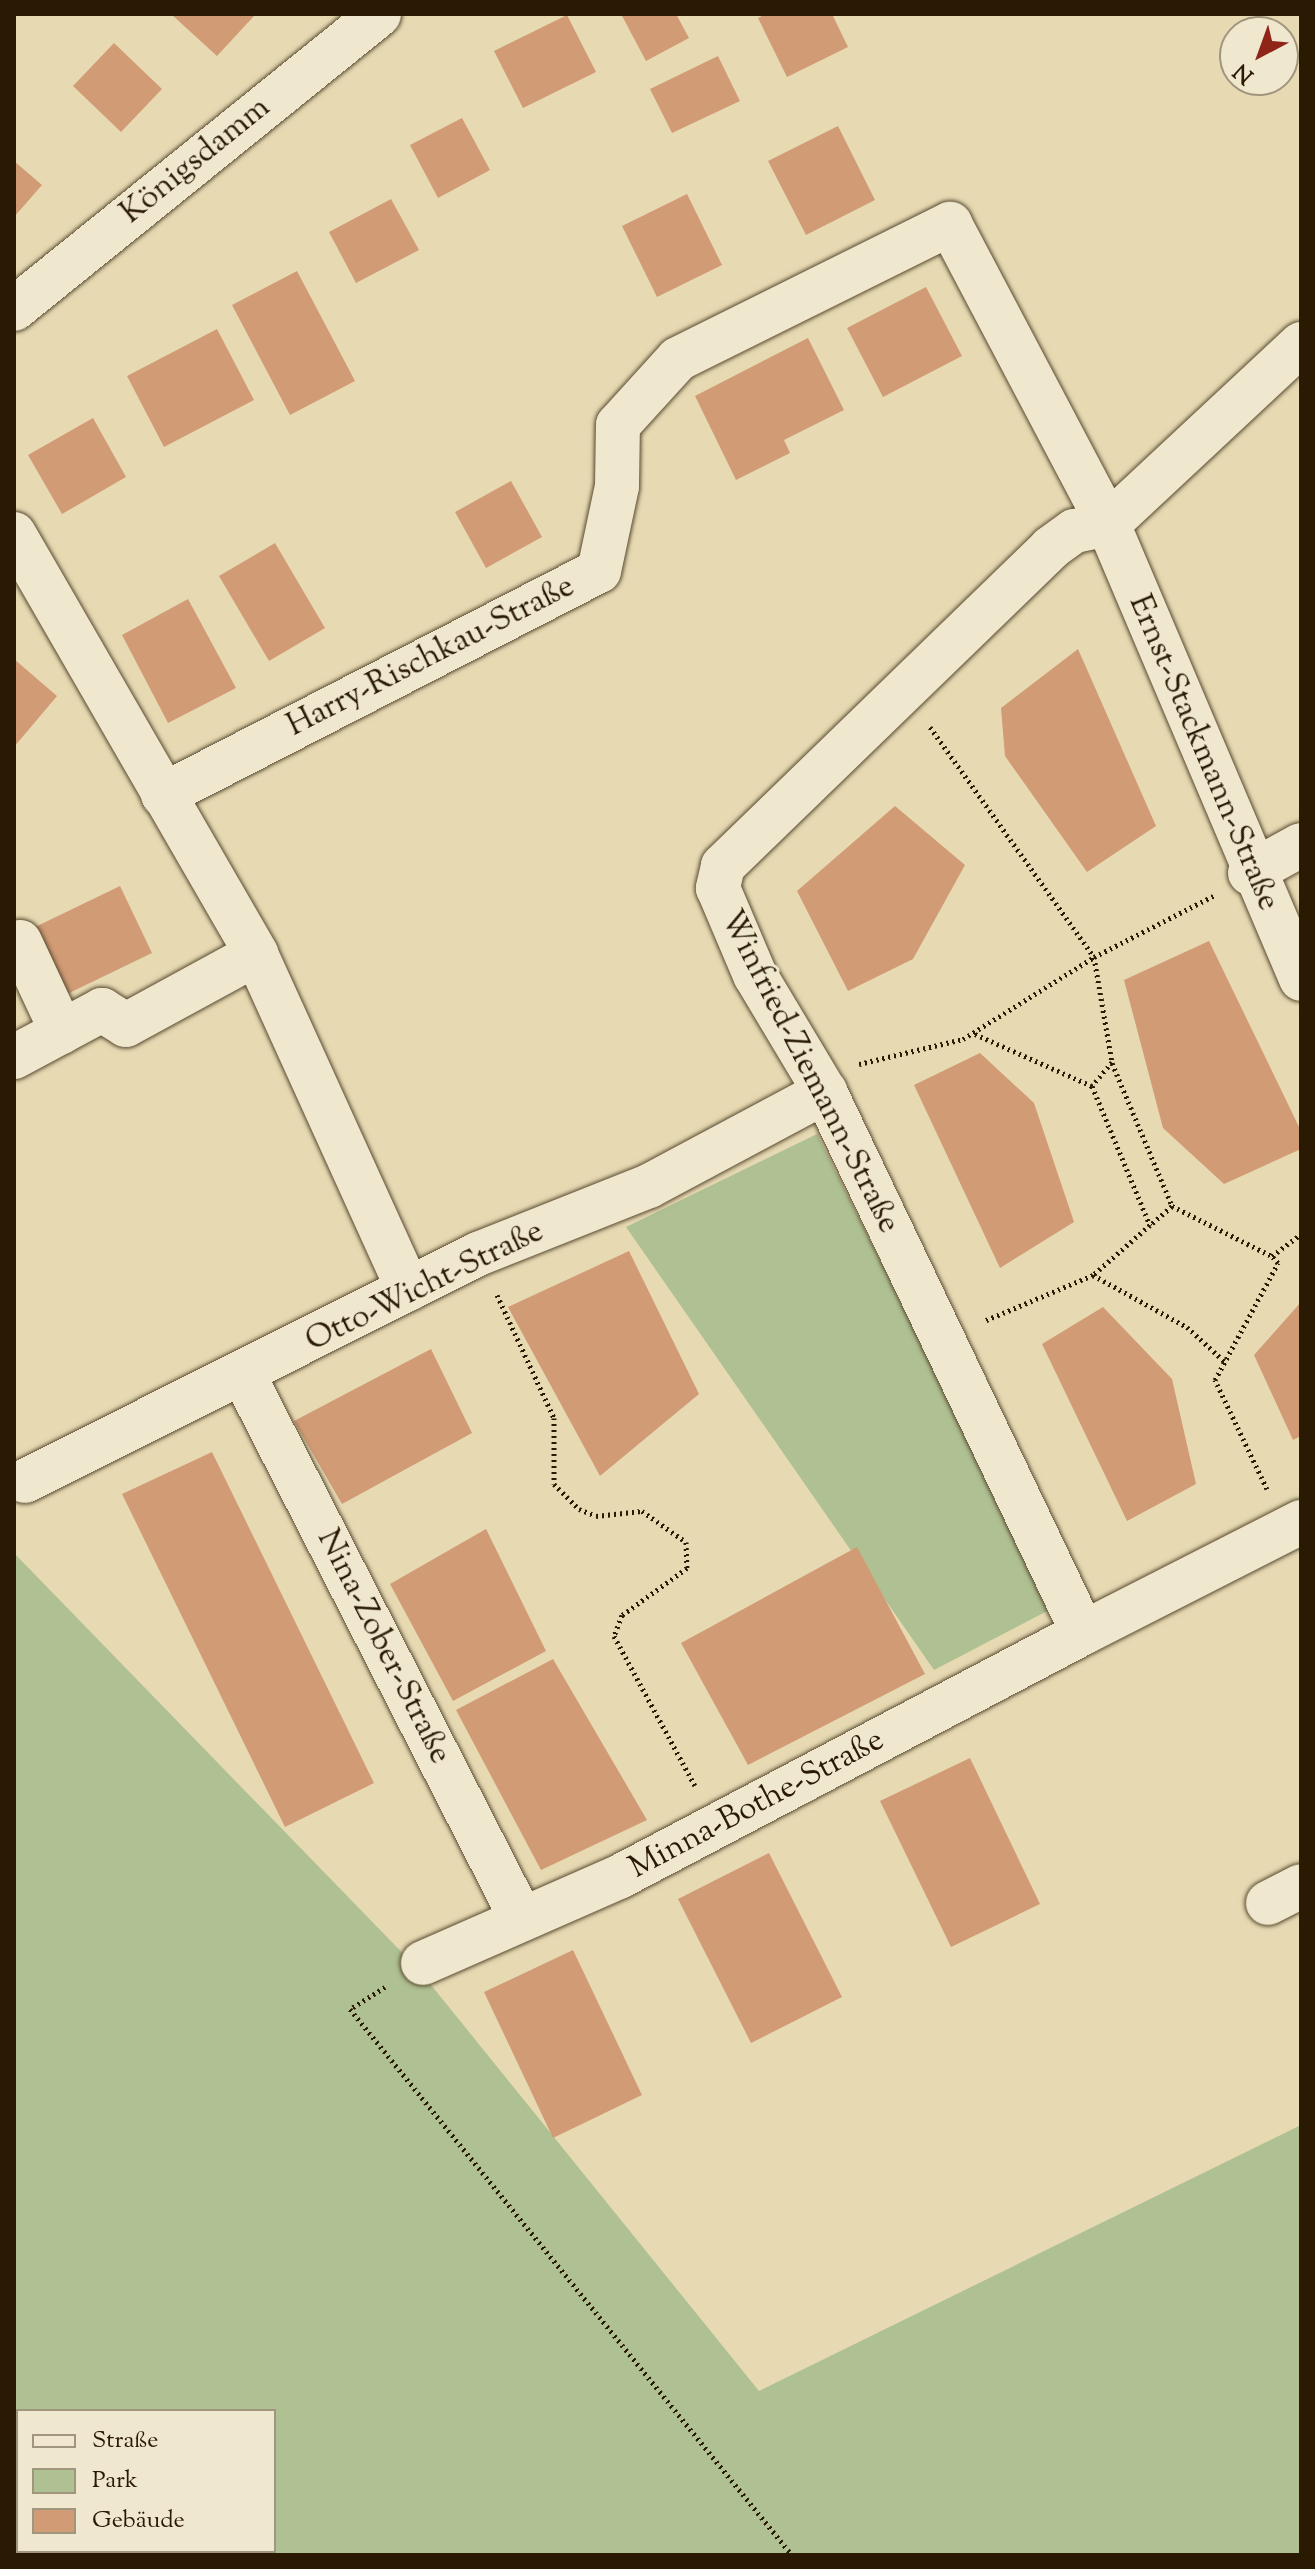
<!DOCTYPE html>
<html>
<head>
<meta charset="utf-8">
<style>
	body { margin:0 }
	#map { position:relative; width:1315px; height:2569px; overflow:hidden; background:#e7dab3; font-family:"Sorts Mill Goudy",serif }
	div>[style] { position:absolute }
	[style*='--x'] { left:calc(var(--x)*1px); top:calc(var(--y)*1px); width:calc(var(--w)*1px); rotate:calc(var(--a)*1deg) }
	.green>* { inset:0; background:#afc192 }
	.building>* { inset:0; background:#d19b75 }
	.path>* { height:5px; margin-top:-2.5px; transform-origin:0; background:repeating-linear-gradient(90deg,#2a1a04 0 2px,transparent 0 6px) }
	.roads { filter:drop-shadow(0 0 2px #594a30) drop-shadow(0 0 2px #594a30) }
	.minor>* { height:44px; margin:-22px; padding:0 22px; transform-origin:22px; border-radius:22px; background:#efe7ce }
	span { translate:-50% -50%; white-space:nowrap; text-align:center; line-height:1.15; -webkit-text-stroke:6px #efe7ce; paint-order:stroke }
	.street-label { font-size:32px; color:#2a1a04 }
	.frame { position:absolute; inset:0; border:16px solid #2a1a04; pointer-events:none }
	.legend { position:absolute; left:16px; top:2409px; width:260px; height:144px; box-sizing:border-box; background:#efe7ce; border:2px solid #a0957d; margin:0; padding:10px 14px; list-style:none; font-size:24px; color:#2a1a04 }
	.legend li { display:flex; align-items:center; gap:16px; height:40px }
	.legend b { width:40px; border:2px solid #a0957d }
	.north { position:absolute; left:1219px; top:16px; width:80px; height:80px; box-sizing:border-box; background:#efe7ce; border:2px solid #a0957d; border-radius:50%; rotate:221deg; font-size:22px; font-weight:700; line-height:32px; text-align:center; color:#2a1a04 }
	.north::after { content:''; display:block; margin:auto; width:28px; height:36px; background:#8f2418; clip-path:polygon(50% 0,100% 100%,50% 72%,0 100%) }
</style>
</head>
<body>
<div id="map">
	<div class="green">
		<i style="clip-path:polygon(817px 1134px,1053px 1608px,934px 1670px,626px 1227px)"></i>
		<i style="clip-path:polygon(evenodd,14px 1553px,419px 1970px,759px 2391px,1301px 2125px,1301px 2555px,14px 2555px,14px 1553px,18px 2411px,274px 2411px,274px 2551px,18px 2551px,18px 2411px)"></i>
	</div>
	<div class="building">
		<i style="clip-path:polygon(171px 14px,252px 14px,254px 16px,217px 56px)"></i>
		<i style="clip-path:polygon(621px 14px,676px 14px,689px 38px,646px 61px)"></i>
		<i style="clip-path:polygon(766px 14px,832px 14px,848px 47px,787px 77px,758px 18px)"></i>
		<i style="clip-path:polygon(567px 15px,596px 72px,523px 108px,494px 51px)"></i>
		<i style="clip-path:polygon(114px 43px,162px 89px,121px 132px,73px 86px)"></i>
		<i style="clip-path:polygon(718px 56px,740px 101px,672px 133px,650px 89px)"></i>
		<i style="clip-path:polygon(462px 118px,490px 170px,438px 198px,410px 145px)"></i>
		<i style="clip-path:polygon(838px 126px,875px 200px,806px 235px,768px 161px)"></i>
		<i style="clip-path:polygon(14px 161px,42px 185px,14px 217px)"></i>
		<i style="clip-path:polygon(687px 194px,722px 265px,657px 297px,622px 226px)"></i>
		<i style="clip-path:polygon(391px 199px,419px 250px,356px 283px,329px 232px)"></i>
		<i style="clip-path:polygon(297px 271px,355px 381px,290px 415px,232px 305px)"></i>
		<i style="clip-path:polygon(926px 287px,962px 356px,883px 397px,847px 328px)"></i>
		<i style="clip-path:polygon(217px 329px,254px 400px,164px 447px,127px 376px)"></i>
		<i style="clip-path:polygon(808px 338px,844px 410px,784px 440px,790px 453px,736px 480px,695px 396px)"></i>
		<i style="clip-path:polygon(93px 418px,126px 477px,62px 514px,28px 455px)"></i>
		<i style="clip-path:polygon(511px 481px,542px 537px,486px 568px,455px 512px)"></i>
		<i style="clip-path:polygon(275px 543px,325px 628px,269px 661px,219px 576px)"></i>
		<i style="clip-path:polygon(188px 599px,236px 688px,168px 723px,122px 635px)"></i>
		<i style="clip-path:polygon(1078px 649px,1156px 826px,1087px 872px,1005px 756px,1001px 708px)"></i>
		<i style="clip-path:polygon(14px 659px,57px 696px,14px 747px)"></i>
		<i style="clip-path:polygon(895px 806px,965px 865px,913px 959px,848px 991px,797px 891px)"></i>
		<i style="clip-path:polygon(120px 886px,152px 953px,63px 996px,29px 930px)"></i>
		<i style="clip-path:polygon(1209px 941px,1301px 1131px,1301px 1149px,1224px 1184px,1163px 1128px,1124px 980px)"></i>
		<i style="clip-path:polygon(980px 1053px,1034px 1103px,1074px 1222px,1000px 1268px,914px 1085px)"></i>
		<i style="clip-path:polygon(629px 1251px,699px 1394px,600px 1476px,508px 1307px)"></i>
		<i style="clip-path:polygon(1301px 1302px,1301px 1436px,1293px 1440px,1254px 1355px)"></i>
		<i style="clip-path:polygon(1103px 1307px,1172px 1379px,1196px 1484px,1127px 1521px,1042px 1344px)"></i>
		<i style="clip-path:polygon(431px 1349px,472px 1433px,342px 1504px,294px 1421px)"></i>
		<i style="clip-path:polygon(212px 1452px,374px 1783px,285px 1827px,122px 1494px)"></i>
		<i style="clip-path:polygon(486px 1529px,546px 1651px,453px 1701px,390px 1584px)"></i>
		<i style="clip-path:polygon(857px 1547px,925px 1674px,748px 1765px,681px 1643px)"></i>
		<i style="clip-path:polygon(553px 1659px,647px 1820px,541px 1870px,456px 1710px)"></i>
		<i style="clip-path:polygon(970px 1758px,1040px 1904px,951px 1947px,880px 1801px)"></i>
		<i style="clip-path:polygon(769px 1853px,842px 1997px,751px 2043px,678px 1899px)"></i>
		<i style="clip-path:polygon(573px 1950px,642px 2095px,553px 2138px,484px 1992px)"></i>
	</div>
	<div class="path">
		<i style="--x:930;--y:727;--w:282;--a:54.5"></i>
		<i style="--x:1094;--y:957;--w:107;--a:80.3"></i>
		<i style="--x:1112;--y:1062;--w:31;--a:130"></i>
		<i style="--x:975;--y:1034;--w:128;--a:24"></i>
		<i style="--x:1092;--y:1086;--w:151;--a:67.4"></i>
		<i style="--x:1150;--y:1225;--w:76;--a:138.7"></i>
		<i style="--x:1093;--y:1275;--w:118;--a:157.1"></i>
		<i style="--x:1112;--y:1063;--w:155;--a:67.2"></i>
		<i style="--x:1172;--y:1206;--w:29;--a:139"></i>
		<i style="--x:859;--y:1064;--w:107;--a:-13.5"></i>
		<i style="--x:963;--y:1039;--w:155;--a:-32"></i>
		<i style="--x:1094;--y:957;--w:136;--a:-27.1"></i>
		<i style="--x:1172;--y:1206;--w:112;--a:26.6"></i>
		<i style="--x:1272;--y:1256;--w:36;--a:-37"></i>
		<i style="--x:1093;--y:1275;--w:107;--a:29"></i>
		<i style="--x:1187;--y:1327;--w:52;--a:42.6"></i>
		<i style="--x:497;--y:1295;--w:136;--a:65.1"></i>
		<i style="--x:554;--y:1418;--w:66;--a:90"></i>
		<i style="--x:554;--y:1484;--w:35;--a:45"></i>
		<i style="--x:579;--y:1509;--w:18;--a:22"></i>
		<i style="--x:596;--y:1516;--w:46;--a:-6.2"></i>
		<i style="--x:642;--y:1511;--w:54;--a:35.2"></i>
		<i style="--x:686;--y:1542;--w:26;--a:88"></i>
		<i style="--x:687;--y:1568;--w:80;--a:144.1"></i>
		<i style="--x:622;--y:1615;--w:22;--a:111"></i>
		<i style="--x:614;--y:1636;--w:170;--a:61.6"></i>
		<i style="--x:1267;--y:1489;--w:121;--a:-115.5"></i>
		<i style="--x:1215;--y:1380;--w:133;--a:-61.7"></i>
		<i style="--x:1278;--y:1263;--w:9;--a:-131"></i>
		<i style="--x:385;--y:1987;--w:41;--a:147.8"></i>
		<i style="--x:350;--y:2009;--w:702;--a:51.01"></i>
	</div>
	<div class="roads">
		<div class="minor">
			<i style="--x:14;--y:309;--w:469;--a:-38.9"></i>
			<i style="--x:1301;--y:344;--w:264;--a:137"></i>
			<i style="--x:1108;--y:524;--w:35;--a:168"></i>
			<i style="--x:1074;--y:531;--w:29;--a:144"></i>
			<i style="--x:1051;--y:548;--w:457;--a:135.9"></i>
			<i style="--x:723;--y:866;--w:23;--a:103"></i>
			<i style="--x:718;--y:888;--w:95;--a:67"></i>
			<i style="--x:755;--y:975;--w:136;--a:59.1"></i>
			<i style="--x:825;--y:1092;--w:599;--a:64.5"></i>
			<i style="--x:1083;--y:1633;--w:245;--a:-27"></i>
			<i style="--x:14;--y:534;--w:485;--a:60"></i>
			<i style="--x:256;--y:954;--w:368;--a:65.6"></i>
			<i style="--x:163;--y:795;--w:490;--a:-27.2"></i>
			<i style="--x:599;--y:571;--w:87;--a:-78"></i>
			<i style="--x:617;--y:486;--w:61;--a:-89.1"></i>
			<i style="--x:618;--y:425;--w:89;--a:-47.7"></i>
			<i style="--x:678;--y:359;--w:304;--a:-26.4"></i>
			<i style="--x:950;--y:224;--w:339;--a:62.2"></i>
			<i style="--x:1108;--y:524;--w:494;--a:67"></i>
			<i style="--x:1250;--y:873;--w:58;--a:-28.8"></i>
			<i style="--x:20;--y:942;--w:99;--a:65"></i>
			<i style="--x:14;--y:1057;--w:100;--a:-28.1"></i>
			<i style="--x:102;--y:1010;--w:28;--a:32"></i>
			<i style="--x:126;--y:1025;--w:148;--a:-28.6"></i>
			<i style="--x:244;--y:1376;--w:609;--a:62.93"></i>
			<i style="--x:25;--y:1481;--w:507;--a:-26.62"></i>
			<i style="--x:478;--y:1254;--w:184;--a:-21.7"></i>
			<i style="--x:649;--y:1186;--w:200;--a:-28.1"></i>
			<i style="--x:1268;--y:1903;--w:37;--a:-27"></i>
			<i style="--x:423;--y:1963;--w:214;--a:-23.7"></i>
			<i style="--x:619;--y:1877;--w:524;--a:-27.74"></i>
		</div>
	</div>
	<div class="street-label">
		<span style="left:196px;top:161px;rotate:-39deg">Königsdamm</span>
		<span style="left:431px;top:657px;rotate:-27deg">Harry-Rischkau-Straße</span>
		<span style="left:1203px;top:753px;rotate:67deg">Ernst-Stackmann-Straße</span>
		<span style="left:809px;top:1072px;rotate:63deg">Winfried-Ziemann-Straße</span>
		<span style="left:425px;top:1287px;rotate:-26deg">Otto-Wicht-Straße</span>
		<span style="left:383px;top:1647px;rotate:63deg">Nina-Zober-Straße</span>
		<span style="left:757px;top:1805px;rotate:-28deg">Minna-Bothe-Straße</span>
	</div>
	<div class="frame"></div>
	<ul class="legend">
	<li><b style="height:10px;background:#efe7ce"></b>Straße</li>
	<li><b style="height:22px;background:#afc192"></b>Park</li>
	<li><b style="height:22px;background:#d19b75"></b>Gebäude</li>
	</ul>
	<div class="north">N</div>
</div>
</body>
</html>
